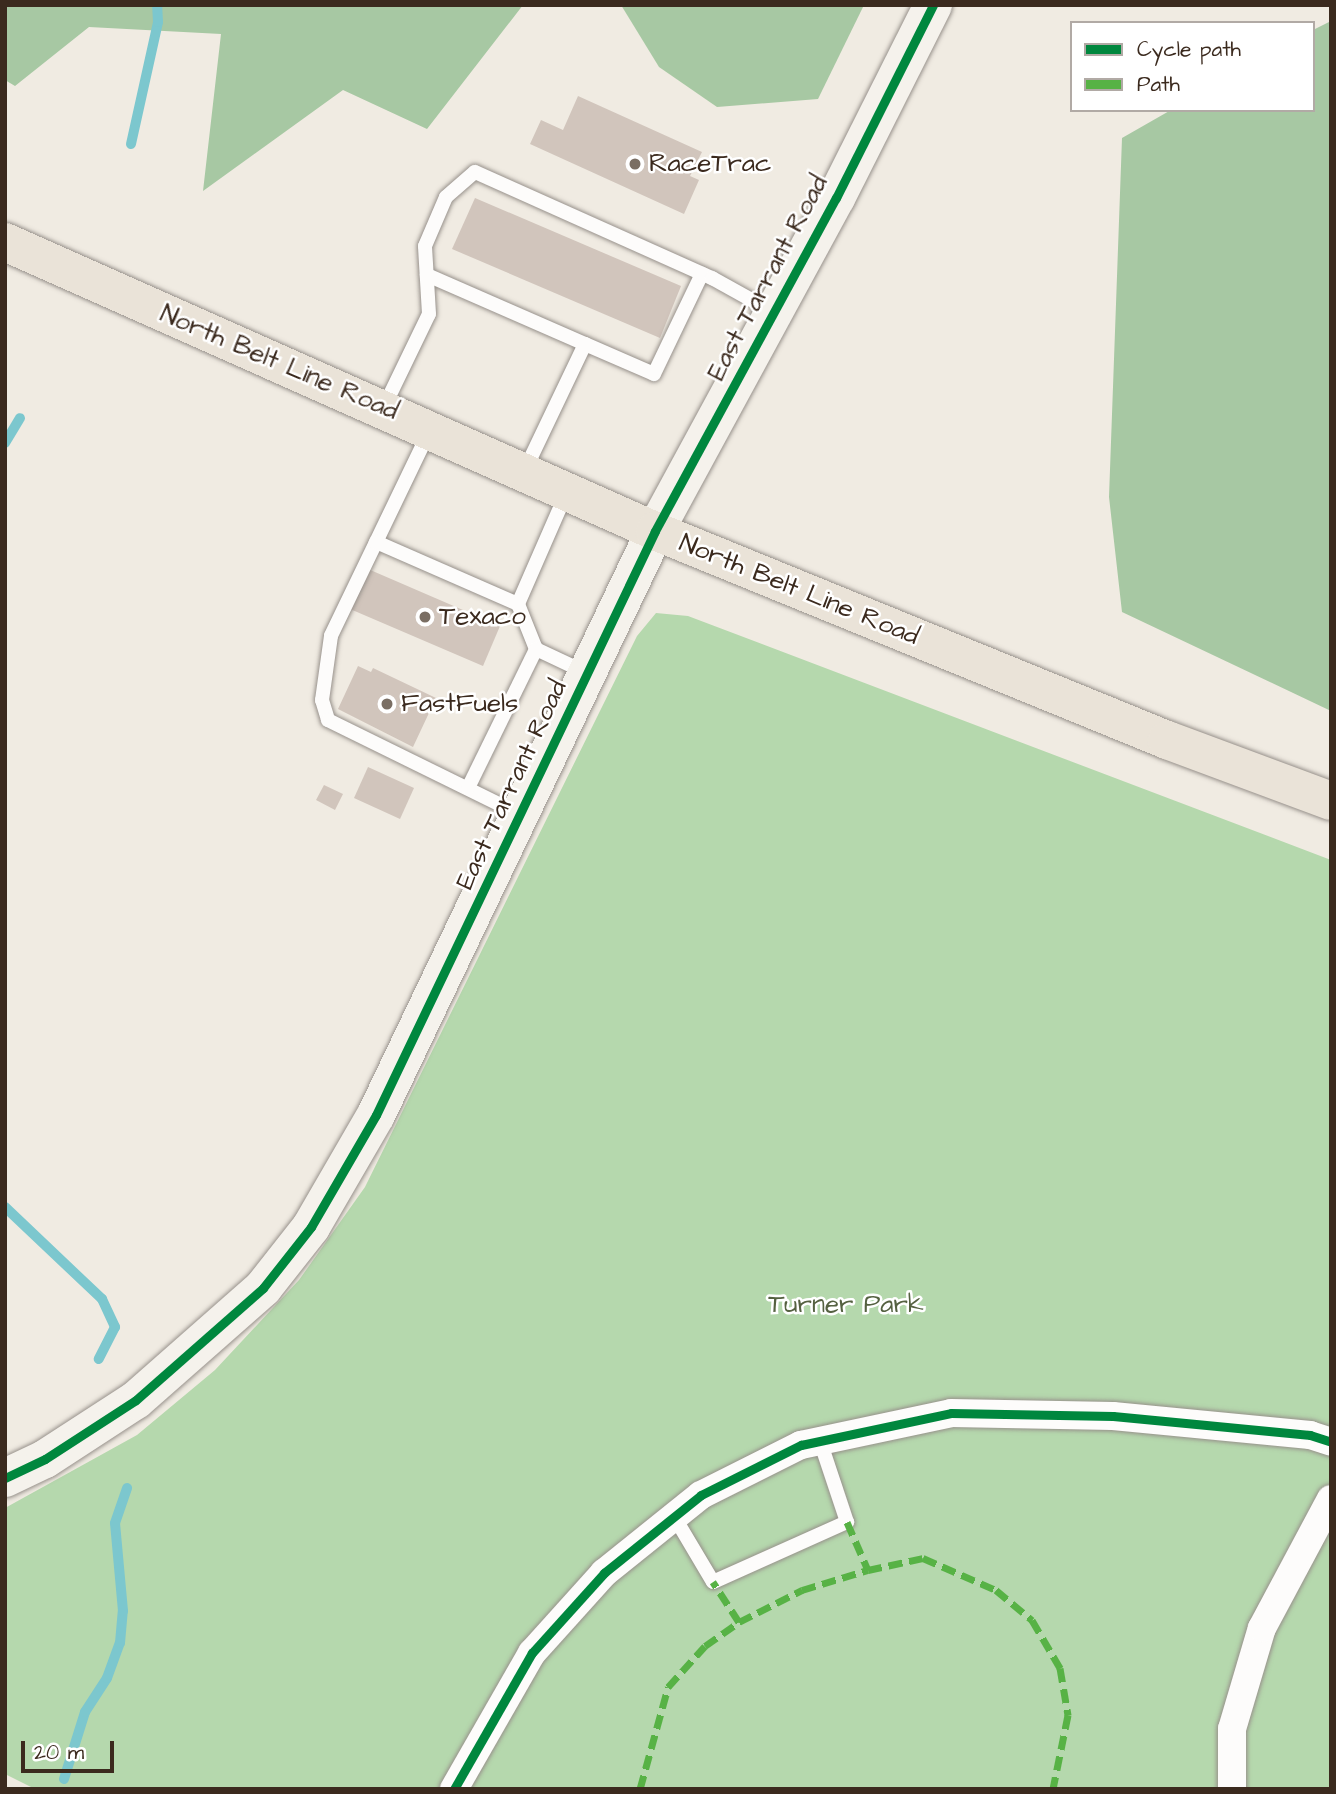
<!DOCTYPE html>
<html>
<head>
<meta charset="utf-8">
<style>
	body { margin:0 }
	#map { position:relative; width:1336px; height:1794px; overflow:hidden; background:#f0ebe2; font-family:"Architects Daughter",sans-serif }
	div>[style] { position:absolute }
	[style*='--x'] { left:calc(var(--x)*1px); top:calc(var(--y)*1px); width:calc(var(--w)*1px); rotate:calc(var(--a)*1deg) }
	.green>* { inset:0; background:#b5d8ad }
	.forest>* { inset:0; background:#a7c8a3 }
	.stream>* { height:10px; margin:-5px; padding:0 5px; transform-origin:5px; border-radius:5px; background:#7cc7ce }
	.building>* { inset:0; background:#d1c5bc }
	.roads { filter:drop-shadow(0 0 2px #97918b) drop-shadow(0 0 2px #97918b) }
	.lane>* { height:14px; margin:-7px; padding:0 7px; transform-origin:7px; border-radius:7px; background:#fdfcfb }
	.street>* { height:28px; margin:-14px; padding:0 14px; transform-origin:14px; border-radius:14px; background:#fdfcfb }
	.secondary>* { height:38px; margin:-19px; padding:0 19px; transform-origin:19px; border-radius:19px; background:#f5f2ec }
	.primary>* { height:38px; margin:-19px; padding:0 19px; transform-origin:19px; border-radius:19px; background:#eae3d8 }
	.quiet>* { height:7px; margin-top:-3.5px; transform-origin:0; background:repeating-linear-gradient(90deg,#57b245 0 14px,transparent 0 21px) }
	.cycleway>* { height:9px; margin:-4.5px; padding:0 4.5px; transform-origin:4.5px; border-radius:4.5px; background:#00873e }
	.dots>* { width:19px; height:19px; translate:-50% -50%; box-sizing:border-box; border:4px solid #fff; border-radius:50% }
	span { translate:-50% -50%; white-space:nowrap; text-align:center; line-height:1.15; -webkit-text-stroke:5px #fff; paint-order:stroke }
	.poi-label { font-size:26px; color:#3b2a1e }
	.left { translate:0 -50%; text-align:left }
	.street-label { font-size:26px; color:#3b2a1e }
	.park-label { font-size:26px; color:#556141 }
	.frame { position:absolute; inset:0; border:7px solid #3b2a1e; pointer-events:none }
	.legend { position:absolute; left:1070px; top:21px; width:245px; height:91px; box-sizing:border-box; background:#fff; border:2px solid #b1aaa5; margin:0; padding:9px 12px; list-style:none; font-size:21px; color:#3b2a1e }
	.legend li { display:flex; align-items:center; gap:14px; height:35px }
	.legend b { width:35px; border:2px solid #b1aaa5 }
	.scale { position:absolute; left:21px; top:1741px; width:93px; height:32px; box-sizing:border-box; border:4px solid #3b2a1e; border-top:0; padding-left:9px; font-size:21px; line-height:24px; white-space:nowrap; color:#3b2a1e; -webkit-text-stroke:5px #fff; paint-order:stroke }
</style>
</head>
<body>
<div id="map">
	<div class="green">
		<i style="clip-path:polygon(656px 613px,688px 616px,1331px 860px,1331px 1789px,35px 1789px,5px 1774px,5px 1508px,137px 1435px,215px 1370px,299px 1280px,365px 1187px,637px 636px)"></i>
	</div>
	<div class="forest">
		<i style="clip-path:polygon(5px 5px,523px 5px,427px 129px,343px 90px,203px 191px,221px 34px,89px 27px,15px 86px,5px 80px)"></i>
		<i style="clip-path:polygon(621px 5px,864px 5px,818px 99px,717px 107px,659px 67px)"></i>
		<i style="clip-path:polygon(1331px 21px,1331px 711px,1122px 612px,1109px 497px,1122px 138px,1171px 110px,1313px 110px,1313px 30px)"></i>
	</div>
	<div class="stream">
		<i style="--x:131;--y:144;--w:125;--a:-77.5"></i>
		<i style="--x:158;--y:22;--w:17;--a:-93"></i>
		<i style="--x:5;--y:443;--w:29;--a:-59"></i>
		<i style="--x:5;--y:1207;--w:134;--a:43.5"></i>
		<i style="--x:102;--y:1299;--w:31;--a:65"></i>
		<i style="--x:115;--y:1327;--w:36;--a:117"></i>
		<i style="--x:64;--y:1779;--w:70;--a:-72.6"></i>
		<i style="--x:85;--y:1712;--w:40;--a:-57.1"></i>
		<i style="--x:107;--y:1678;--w:37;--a:-70"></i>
		<i style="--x:120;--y:1643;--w:32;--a:-85"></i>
		<i style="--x:123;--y:1611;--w:88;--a:-95.2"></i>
		<i style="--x:115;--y:1523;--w:37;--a:-71"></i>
	</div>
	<div class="building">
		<i style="clip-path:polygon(578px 96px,702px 152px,690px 176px,699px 180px,684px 214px,530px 144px,541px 120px,563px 130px)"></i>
		<i style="clip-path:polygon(475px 198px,681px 286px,660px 338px,452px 249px)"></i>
		<i style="clip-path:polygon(368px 569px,500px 626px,483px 666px,350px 609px)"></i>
		<i style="clip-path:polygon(358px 666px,371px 672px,373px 668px,436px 698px,413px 747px,338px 709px)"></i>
		<i style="clip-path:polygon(368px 767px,414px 788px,400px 819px,354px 798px)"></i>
		<i style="clip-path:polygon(324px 785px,343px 794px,335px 810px,316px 800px)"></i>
	</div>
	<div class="roads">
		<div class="lane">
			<i style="--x:427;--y:275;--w:172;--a:23.6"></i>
			<i style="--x:585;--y:344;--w:140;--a:115.5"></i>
			<i style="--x:585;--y:344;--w:75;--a:23.5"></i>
			<i style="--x:654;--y:374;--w:111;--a:-64.4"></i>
			<i style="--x:384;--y:407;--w:103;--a:-64.2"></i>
			<i style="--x:429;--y:314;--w:68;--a:-93.4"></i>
			<i style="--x:425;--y:246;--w:53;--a:-66.8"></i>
			<i style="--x:446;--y:197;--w:38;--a:-41"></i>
			<i style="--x:475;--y:172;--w:260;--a:24.1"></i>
			<i style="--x:712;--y:278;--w:70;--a:29.1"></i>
			<i style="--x:429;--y:432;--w:226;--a:115.7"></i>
			<i style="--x:331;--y:636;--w:65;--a:98"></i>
			<i style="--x:322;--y:700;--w:21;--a:73"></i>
			<i style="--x:328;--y:720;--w:211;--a:26.2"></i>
			<i style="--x:566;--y:494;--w:120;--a:113.6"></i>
			<i style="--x:518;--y:604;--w:48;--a:68.2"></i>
			<i style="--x:536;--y:649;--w:56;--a:25.2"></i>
			<i style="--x:376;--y:542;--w:155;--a:23.6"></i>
			<i style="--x:468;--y:788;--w:155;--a:-63.9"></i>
			<i style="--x:675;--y:1518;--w:74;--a:59.3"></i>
			<i style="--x:713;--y:1582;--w:147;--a:-24.1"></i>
			<i style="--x:847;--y:1522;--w:85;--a:-108.4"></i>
		</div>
		<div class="street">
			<i style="--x:454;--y:1789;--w:157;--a:-60.2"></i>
			<i style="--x:532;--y:1653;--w:108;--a:-48"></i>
			<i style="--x:604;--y:1573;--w:124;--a:-38.8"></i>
			<i style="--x:701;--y:1495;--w:112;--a:-26.6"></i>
			<i style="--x:801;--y:1445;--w:153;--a:-12"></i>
			<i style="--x:951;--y:1413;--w:162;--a:1.1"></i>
			<i style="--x:1113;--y:1416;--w:198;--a:5.5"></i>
			<i style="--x:1310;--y:1435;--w:22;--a:18"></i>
			<i style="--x:1232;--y:1789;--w:60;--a:-90"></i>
			<i style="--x:1232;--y:1729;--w:105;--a:-73.5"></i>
			<i style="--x:1262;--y:1628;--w:146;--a:-61.9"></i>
		</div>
		<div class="secondary">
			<i style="--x:5;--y:1478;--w:44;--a:-25.4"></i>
			<i style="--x:45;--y:1459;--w:108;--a:-33"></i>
			<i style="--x:136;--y:1400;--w:169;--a:-41.4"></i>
			<i style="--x:263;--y:1288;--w:78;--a:-51.8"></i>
			<i style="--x:311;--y:1227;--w:129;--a:-59.9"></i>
			<i style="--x:376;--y:1115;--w:647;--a:-64.46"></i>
			<i style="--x:655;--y:531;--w:379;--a:-61.5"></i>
			<i style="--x:836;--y:198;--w:216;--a:-63.3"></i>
		</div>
		<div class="primary">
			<i style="--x:5;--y:242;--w:711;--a:23.97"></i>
			<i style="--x:655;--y:531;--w:553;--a:22.21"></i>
			<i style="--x:1167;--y:740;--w:175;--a:20.4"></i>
		</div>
	</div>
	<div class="quiet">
		<i style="--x:847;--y:1522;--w:52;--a:66.4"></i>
		<i style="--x:868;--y:1570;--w:56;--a:-12.3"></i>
		<i style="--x:923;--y:1558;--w:80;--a:23.7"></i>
		<i style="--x:996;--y:1590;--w:47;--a:39.8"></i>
		<i style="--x:1032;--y:1620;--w:56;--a:59.7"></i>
		<i style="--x:1060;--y:1668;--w:48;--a:80.3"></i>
		<i style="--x:1068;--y:1715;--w:76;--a:101.5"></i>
		<i style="--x:739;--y:1622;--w:71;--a:-26.9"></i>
		<i style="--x:802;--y:1590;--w:69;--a:-16.9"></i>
		<i style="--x:640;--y:1789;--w:106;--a:-74.6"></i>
		<i style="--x:668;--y:1687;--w:55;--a:-47.9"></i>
		<i style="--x:705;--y:1646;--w:42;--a:-35.2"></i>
		<i style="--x:739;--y:1622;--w:48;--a:-123"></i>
	</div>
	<div class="cycleway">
		<i style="--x:5;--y:1478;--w:44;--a:-25.4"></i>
		<i style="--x:45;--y:1459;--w:108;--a:-33"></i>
		<i style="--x:136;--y:1400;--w:169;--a:-41.4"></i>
		<i style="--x:263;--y:1288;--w:78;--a:-51.8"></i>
		<i style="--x:311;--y:1227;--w:129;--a:-59.9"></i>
		<i style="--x:376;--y:1115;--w:647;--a:-64.46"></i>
		<i style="--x:655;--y:531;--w:379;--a:-61.5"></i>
		<i style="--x:836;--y:198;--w:216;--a:-63.3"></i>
		<i style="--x:454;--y:1789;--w:157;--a:-60.2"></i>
		<i style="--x:532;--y:1653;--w:108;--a:-48"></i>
		<i style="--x:604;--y:1573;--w:124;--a:-38.8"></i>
		<i style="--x:701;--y:1495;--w:112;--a:-26.6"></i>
		<i style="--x:801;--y:1445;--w:153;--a:-12"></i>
		<i style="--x:951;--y:1413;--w:162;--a:1.1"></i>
		<i style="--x:1113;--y:1416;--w:198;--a:5.5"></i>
		<i style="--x:1310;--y:1435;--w:22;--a:18"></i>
	</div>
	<div class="dots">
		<i style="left:635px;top:164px;background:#7a6e63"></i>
		<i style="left:425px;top:617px;background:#7a6e63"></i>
		<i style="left:387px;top:704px;background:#7a6e63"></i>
	</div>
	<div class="poi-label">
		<span class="left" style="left:649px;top:164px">RaceTrac</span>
		<span class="left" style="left:439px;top:617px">Texaco</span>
		<span class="left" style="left:401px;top:704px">FastFuels</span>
	</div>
	<div class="street-label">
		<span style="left:768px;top:278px;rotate:-62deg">East Tarrant Road</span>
		<span style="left:279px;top:363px;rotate:23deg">North Belt Line Road</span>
		<span style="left:799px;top:590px;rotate:22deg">North Belt Line Road</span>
		<span style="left:512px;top:785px;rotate:-65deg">East Tarrant Road</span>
	</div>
	<div class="park-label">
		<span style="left:846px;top:1305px">Turner Park</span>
	</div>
	<div class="frame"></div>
	<ul class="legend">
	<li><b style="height:9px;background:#00873e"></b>Cycle path</li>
	<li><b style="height:9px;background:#57b245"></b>Path</li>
	</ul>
	<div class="scale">20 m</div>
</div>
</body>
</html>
